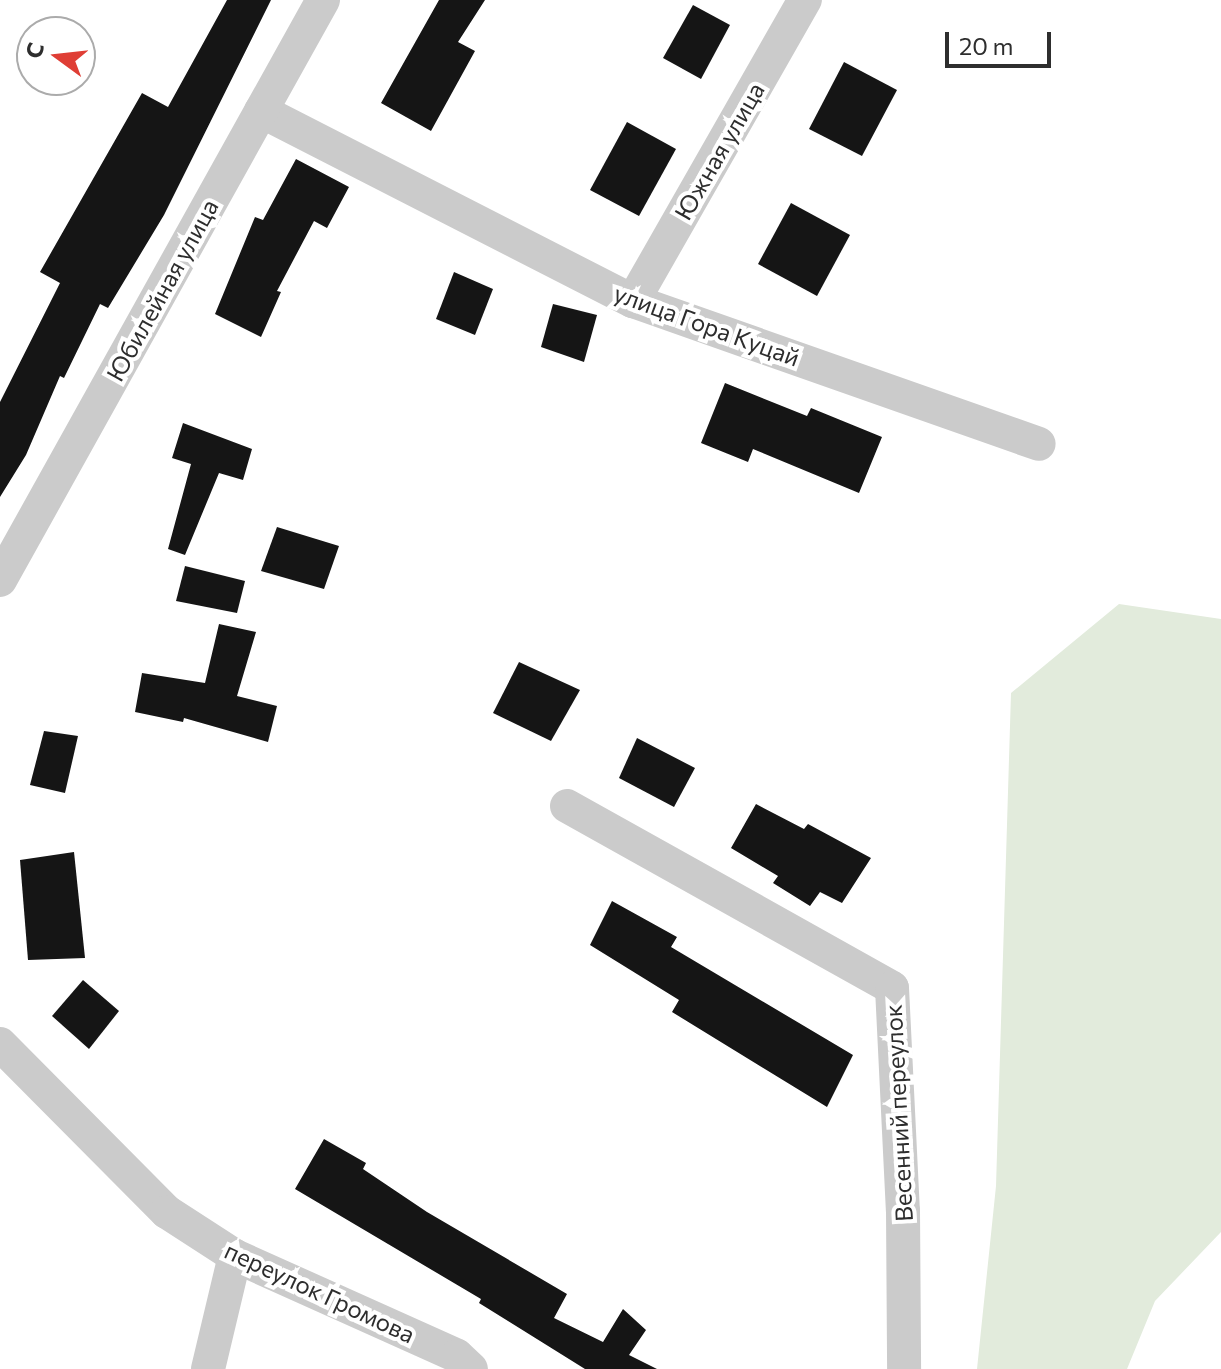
<!DOCTYPE html>
<html>
<head>
<meta charset="utf-8">
<style>
	body { margin:0 }
	#map { position:relative; width:1221px; height:1369px; overflow:hidden; background:#fff; font-family:Commissioner,sans-serif }
	div>[style] { position:absolute }
	[style*='--x'] { left:calc(var(--x)*1px); top:calc(var(--y)*1px); width:calc(var(--w)*1px); rotate:calc(var(--a)*1deg) }
	.green>* { inset:0; background:#e2ebdc }
	.building>* { inset:0; background:#151515 }
	.minor>* { height:34px; margin:-17px; padding:0 17px; transform-origin:17px; border-radius:17px; background:#cbcbcb }
	span { translate:-50% -50%; white-space:nowrap; text-align:center; line-height:1.15; -webkit-text-stroke:8px #fff; paint-order:stroke }
	.street-label { font-size:24px; color:#2e2e2e }
	.north { position:absolute; left:16px; top:16px; width:80px; height:80px; box-sizing:border-box; background:#fff; border:2px solid #ababab; border-radius:50%; rotate:285deg; font-size:22px; font-weight:700; line-height:32px; text-align:center; color:#2e2e2e }
	.north::after { content:''; display:block; margin:auto; width:28px; height:36px; background:#df3e35; clip-path:polygon(50% 0,100% 100%,50% 72%,0 100%) }
	.scale { position:absolute; left:945px; top:32px; width:106px; height:36px; box-sizing:border-box; border:4px solid #2e2e2e; border-top:0; padding-left:10px; font-size:24px; line-height:28px; white-space:nowrap; color:#2e2e2e; -webkit-text-stroke:6px #fff; paint-order:stroke }
</style>
</head>
<body>
<div id="map">
	<div class="green">
		<i style="clip-path:polygon(1119px 604px,1221px 619px,1221px 1232px,1155px 1301px,1127px 1369px,977px 1369px,996px 1186px,1011px 693px)"></i>
	</div>
	<div class="building">
		<i style="clip-path:polygon(227px 0,271px 0,164px 215px,108px 308px,100px 304px,64px 378px,60px 376px,26px 455px,0 497px,0 402px,60px 283px,40px 272px,142px 93px,168px 107px)"></i>
		<i style="clip-path:polygon(439px 0,485px 0,458px 42px,475px 51px,431px 131px,381px 103px)"></i>
		<i style="clip-path:polygon(693px 5px,730px 25px,701px 79px,663px 58px)"></i>
		<i style="clip-path:polygon(844px 62px,897px 90px,862px 156px,809px 129px)"></i>
		<i style="clip-path:polygon(627px 122px,676px 149px,639px 216px,590px 190px)"></i>
		<i style="clip-path:polygon(296px 159px,349px 187px,327px 228px,314px 221px,277px 291px,281px 292px,261px 337px,215px 314px,255px 217px,263px 220px)"></i>
		<i style="clip-path:polygon(791px 203px,850px 235px,817px 296px,758px 264px)"></i>
		<i style="clip-path:polygon(454px 272px,493px 289px,475px 335px,436px 319px)"></i>
		<i style="clip-path:polygon(553px 304px,597px 315px,584px 362px,541px 347px)"></i>
		<i style="clip-path:polygon(725px 383px,807px 416px,811px 408px,882px 437px,859px 493px,753px 449px,748px 462px,701px 443px)"></i>
		<i style="clip-path:polygon(183px 423px,252px 449px,243px 480px,219px 473px,185px 555px,168px 549px,191px 464px,172px 458px)"></i>
		<i style="clip-path:polygon(277px 527px,339px 546px,324px 589px,261px 571px)"></i>
		<i style="clip-path:polygon(185px 566px,245px 581px,237px 613px,176px 601px)"></i>
		<i style="clip-path:polygon(219px 624px,256px 632px,237px 696px,277px 706px,268px 742px,184px 718px,183px 722px,135px 712px,142px 673px,205px 683px)"></i>
		<i style="clip-path:polygon(519px 662px,580px 690px,551px 741px,493px 713px)"></i>
		<i style="clip-path:polygon(44px 731px,78px 736px,65px 793px,30px 785px)"></i>
		<i style="clip-path:polygon(637px 738px,695px 768px,674px 807px,619px 778px)"></i>
		<i style="clip-path:polygon(756px 804px,804px 829px,808px 824px,871px 858px,842px 903px,820px 892px,810px 906px,773px 883px,778px 876px,731px 848px)"></i>
		<i style="clip-path:polygon(74px 852px,85px 958px,28px 960px,20px 860px)"></i>
		<i style="clip-path:polygon(612px 901px,677px 937px,671px 947px,853px 1055px,827px 1107px,672px 1012px,679px 1000px,590px 945px)"></i>
		<i style="clip-path:polygon(83px 980px,119px 1011px,89px 1049px,52px 1016px)"></i>
		<i style="clip-path:polygon(324px 1139px,366px 1163px,363px 1169px,427px 1212px,567px 1294px,554px 1318px,603px 1342px,623px 1309px,646px 1330px,629px 1355px,657px 1369px,585px 1369px,479px 1303px,481px 1299px,295px 1189px)"></i>
	</div>
	<div class="minor">
		<i style="--x:261;--y:111;--w:418;--a:27.1"></i>
		<i style="--x:633;--y:301;--w:430;--a:19.4"></i>
		<i style="--x:633;--y:301;--w:347;--a:-60.3"></i>
		<i style="--x:0;--y:580;--w:664;--a:-60.89"></i>
		<i style="--x:567;--y:806;--w:372;--a:29.2"></i>
		<i style="--x:892;--y:988;--w:223;--a:87.2"></i>
		<i style="--x:903;--y:1211;--w:158;--a:89.6"></i>
		<i style="--x:0;--y:1044;--w:237;--a:45.2"></i>
		<i style="--x:167;--y:1212;--w:81;--a:32.9"></i>
		<i style="--x:235;--y:1256;--w:243;--a:24.2"></i>
		<i style="--x:457;--y:1356;--w:19;--a:43"></i>
		<i style="--x:208;--y:1369;--w:116;--a:-76.6"></i>
	</div>
	<div class="street-label">
		<span style="left:719px;top:151px;rotate:-60deg">Южная улица</span>
		<span style="left:162px;top:290px;rotate:-61deg">Юбилейная улица</span>
		<span style="left:707px;top:325px;rotate:20deg">улица Гора Куцай</span>
		<span style="left:898px;top:1113px;rotate:-93deg">Весенний переулок</span>
		<span style="left:320px;top:1292px;rotate:25deg">переулок Громова</span>
	</div>
	<div class="north">С</div>
	<div class="scale">20 m</div>
</div>
</body>
</html>
